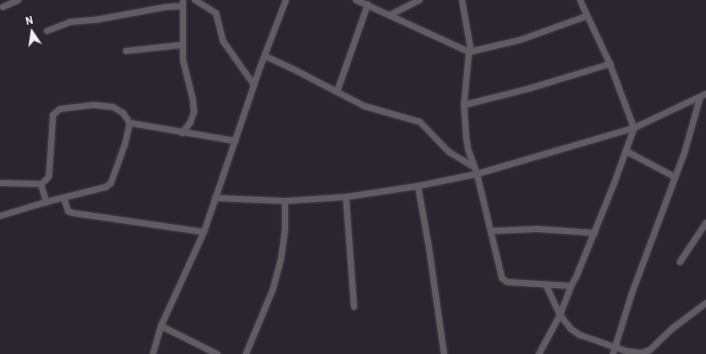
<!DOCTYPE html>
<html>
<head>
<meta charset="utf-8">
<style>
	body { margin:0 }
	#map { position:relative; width:706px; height:354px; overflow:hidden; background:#2b2530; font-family:Barlow,sans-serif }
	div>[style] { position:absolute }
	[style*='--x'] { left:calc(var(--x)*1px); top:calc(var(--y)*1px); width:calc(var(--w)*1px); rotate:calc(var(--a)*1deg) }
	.roads { filter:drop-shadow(0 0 1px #47414c) drop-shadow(0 0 1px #47414c) }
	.street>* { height:6px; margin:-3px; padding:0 3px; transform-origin:3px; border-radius:3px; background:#5f5c62 }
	span { translate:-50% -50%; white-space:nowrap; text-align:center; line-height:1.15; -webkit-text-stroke:3.5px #211b26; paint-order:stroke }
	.north { position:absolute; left:12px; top:12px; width:40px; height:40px; -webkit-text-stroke:3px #211b26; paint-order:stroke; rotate:347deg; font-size:11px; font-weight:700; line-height:16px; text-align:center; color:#f3eff7 }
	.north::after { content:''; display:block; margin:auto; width:14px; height:18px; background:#f3eff7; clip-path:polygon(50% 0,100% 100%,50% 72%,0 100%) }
</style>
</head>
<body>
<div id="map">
	<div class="roads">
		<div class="street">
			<i style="--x:195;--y:0;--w:25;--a:32"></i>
			<i style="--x:216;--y:13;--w:29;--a:76"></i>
			<i style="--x:223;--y:41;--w:54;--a:54.8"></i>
			<i style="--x:356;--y:0;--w:124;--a:24.7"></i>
			<i style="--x:469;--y:52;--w:53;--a:95.4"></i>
			<i style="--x:464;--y:105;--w:31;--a:86"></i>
			<i style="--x:466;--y:136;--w:13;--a:81"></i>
			<i style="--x:468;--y:149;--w:27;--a:70"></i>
			<i style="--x:477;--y:174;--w:107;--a:76.5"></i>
			<i style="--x:502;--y:278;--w:6;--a:39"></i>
			<i style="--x:507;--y:282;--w:64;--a:3.6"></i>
			<i style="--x:462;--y:0;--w:52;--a:80"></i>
			<i style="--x:3;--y:7;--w:17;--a:-24"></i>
			<i style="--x:390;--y:15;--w:33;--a:-27"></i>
			<i style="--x:47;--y:31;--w:25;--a:-21"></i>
			<i style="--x:70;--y:22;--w:25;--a:-5"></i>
			<i style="--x:95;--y:20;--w:72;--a:-10.4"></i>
			<i style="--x:166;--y:7;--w:17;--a:-3"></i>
			<i style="--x:126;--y:51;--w:56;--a:-6.1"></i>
			<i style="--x:469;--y:52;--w:52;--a:-13.2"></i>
			<i style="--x:520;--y:40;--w:71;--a:-19.7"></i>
			<i style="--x:265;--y:56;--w:35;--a:25"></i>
			<i style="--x:297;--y:71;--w:76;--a:27.6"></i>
			<i style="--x:364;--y:106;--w:58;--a:15.9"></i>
			<i style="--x:420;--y:122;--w:42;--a:46"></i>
			<i style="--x:449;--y:152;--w:29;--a:31"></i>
			<i style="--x:337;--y:92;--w:93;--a:-70.6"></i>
			<i style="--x:464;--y:105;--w:69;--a:-14.2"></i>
			<i style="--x:531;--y:88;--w:83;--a:-16.9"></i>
			<i style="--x:182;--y:133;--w:13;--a:-51"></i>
			<i style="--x:190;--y:123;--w:12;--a:-70"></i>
			<i style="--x:194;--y:112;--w:12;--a:-95"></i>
			<i style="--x:193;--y:100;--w:41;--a:-104"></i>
			<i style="--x:183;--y:60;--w:60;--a:-90"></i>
			<i style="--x:626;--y:151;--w:55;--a:28"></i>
			<i style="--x:0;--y:183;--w:41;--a:1.4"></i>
			<i style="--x:41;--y:184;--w:6;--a:-39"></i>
			<i style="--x:46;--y:180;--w:5;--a:-53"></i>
			<i style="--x:49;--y:176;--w:61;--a:-86.2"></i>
			<i style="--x:53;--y:115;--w:9;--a:-41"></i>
			<i style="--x:60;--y:109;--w:34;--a:-7"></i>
			<i style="--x:94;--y:105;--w:19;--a:6"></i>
			<i style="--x:113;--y:107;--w:12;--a:31"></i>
			<i style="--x:123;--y:113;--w:12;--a:55"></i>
			<i style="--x:41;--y:184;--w:19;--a:74"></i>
			<i style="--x:418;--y:186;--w:63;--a:79.9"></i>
			<i style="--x:429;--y:248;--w:107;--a:81.9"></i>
			<i style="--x:346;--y:197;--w:110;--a:85.8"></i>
			<i style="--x:64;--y:198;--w:14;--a:73"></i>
			<i style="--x:68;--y:211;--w:5;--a:22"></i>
			<i style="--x:73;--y:213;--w:132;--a:8.3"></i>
			<i style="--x:215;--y:198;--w:70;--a:2.5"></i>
			<i style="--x:285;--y:201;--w:61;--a:-3.8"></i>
			<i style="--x:346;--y:197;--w:73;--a:-8.7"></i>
			<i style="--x:418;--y:186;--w:60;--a:-11.5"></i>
			<i style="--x:477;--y:174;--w:164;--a:-16.3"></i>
			<i style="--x:634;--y:128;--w:80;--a:-25.3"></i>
			<i style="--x:0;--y:216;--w:48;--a:-16.9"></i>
			<i style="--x:46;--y:202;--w:62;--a:-14"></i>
			<i style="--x:106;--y:187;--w:6;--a:-39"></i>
			<i style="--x:111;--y:183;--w:41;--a:-70.3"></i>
			<i style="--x:125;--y:144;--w:22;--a:-77"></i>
			<i style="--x:130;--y:123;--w:107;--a:9.7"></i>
			<i style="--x:492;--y:231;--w:45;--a:-2.5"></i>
			<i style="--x:537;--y:229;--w:58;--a:3.9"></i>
			<i style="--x:680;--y:262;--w:47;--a:-56.3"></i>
			<i style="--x:546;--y:285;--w:33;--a:65"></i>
			<i style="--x:560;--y:315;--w:18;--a:52"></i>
			<i style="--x:571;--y:329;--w:11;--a:34"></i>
			<i style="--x:580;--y:335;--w:49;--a:19.2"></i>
			<i style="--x:626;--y:351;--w:15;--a:8"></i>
			<i style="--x:641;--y:353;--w:9;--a:-18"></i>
			<i style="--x:650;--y:350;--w:32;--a:-44"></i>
			<i style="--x:673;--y:328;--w:41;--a:-37.1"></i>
			<i style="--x:161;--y:326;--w:63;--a:26.6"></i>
			<i style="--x:153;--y:354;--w:29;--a:-74"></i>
			<i style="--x:161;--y:326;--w:103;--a:-65.4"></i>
			<i style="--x:204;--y:232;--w:171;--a:-71.2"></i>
			<i style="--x:259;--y:70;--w:75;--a:-68.9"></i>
			<i style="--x:246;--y:354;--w:70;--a:-67.4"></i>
			<i style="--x:273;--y:289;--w:31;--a:-75"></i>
			<i style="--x:281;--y:259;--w:30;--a:-82"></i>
			<i style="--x:285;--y:229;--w:28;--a:-90"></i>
			<i style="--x:539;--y:354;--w:44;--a:-61.7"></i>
			<i style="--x:560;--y:315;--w:31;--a:-69"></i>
			<i style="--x:571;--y:286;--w:13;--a:-61"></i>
			<i style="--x:577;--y:275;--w:98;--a:-67.9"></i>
			<i style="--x:614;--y:184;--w:59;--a:-70.3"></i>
			<i style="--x:634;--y:128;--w:68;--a:-110.6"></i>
			<i style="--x:610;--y:64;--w:71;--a:-115.1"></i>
			<i style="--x:613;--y:354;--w:64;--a:-72.7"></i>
			<i style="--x:632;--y:293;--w:152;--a:-69.5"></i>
			<i style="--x:685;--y:151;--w:55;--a:-74.2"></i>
		</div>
	</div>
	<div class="north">N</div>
</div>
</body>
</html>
